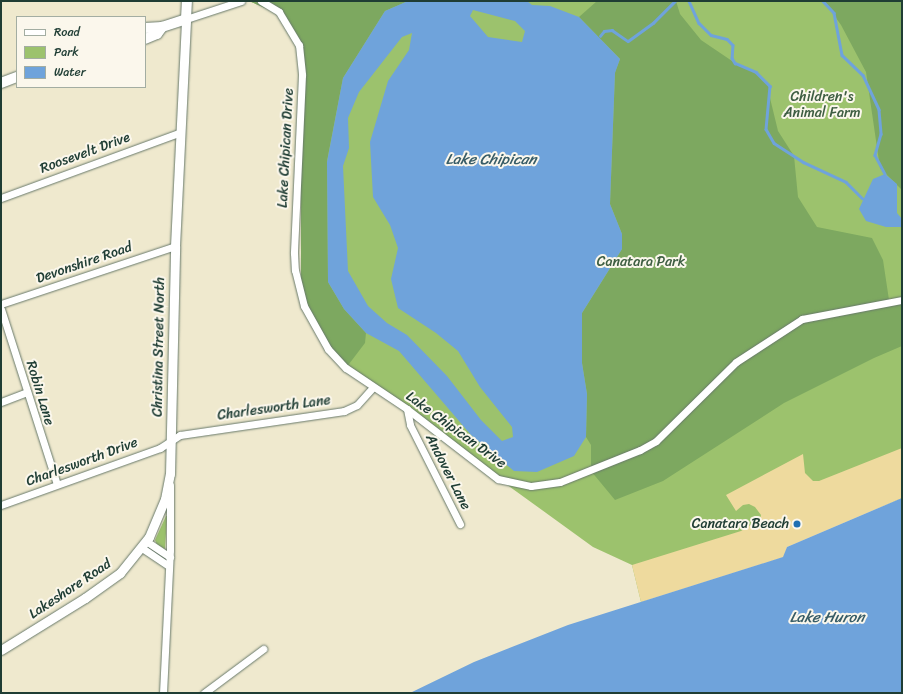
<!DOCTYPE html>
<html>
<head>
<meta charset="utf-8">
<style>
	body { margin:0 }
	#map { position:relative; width:903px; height:694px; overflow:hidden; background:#efe9ce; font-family:Sriracha,sans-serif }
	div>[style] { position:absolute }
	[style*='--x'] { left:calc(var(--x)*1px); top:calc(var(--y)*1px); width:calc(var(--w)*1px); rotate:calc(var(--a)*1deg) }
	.green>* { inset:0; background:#9cc26d }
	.forest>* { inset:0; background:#7da860 }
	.sand>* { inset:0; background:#eeda9e }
	.water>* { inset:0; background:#6fa3db }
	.stream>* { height:2.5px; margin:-1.25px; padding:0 1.25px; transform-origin:1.25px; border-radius:1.25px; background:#6fa3db }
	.roads { filter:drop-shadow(0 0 1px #68796a) drop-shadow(0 0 1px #68796a) }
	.minor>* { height:7px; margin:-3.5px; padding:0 3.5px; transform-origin:3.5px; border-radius:3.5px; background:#fff }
	.tertiary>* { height:9px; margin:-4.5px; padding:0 4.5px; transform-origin:4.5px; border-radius:4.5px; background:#fff }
	.secondary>* { height:10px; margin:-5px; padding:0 5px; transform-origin:5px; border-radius:5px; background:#fff }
	.dots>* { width:11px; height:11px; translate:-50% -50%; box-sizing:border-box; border:2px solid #fbf7ec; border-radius:50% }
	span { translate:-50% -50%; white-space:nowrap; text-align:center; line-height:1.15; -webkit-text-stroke:4px #fbf7ec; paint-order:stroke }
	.park-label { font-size:14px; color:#3e5e42 }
	.street-label { font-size:14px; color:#1f3d34 }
	.poi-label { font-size:14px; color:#1f3d34 }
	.right { translate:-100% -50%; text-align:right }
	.water-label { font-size:15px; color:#375c66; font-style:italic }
	.frame { position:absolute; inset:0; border:2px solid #1f3d34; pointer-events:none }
	.legend { position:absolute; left:16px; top:16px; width:130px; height:72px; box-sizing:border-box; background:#fbf7ec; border:1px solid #a3ada2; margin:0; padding:5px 7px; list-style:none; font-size:12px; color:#1f3d34 }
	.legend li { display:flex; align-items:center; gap:8px; height:20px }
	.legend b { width:20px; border:1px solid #a3ada2 }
</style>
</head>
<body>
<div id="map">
	<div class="green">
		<i style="clip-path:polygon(249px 1px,902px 1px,902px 498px,641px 602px,632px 565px,593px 547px,346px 368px,318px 332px,297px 45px,277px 13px)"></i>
		<i style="clip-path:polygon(166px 516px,167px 516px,165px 549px,157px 545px,155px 540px)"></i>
	</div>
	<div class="forest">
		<i style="clip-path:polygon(249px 1px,408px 1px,385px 11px,343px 78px,327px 161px,328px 282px,344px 309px,366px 333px,365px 343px,346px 368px,318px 332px,301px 287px,301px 76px,297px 45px,277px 13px)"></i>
		<i style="clip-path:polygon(597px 1px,676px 1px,680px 14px,701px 40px,735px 63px,756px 72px,770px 86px,770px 98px,778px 131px,794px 156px,798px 197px,817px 227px,872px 238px,883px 260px,889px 300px,902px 298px,902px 346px,874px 358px,784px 403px,663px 481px,615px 500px,591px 471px,591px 445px,586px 437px,587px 394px,582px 363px,582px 313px,622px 249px,622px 234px,610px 204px,615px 72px,620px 59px,579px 17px)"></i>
		<i style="clip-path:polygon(824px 1px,902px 1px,902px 190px,880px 168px,866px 72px,841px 25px)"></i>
	</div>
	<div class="sand">
		<i style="clip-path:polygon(902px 448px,902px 498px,787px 547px,784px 557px,641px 602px,632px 565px,741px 531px,760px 519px,761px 515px,755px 507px,749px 504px,743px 505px,736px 511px,726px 495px,803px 454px,805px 473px,813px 481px,819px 481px)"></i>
	</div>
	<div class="water">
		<i style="clip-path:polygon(evenodd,408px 1px,527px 1px,532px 5px,550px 6px,579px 17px,620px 59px,615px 73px,610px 204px,622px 234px,622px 249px,582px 313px,582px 363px,587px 394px,586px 437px,574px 456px,537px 472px,514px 471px,471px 435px,399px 351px,366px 333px,344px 309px,328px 282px,327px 162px,343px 78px,385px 11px,408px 1px,473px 10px,515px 21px,525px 31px,522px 42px,488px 37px,470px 16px,473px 10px,408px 1px,412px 33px,409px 50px,388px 81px,370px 142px,373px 197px,390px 225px,398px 248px,391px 279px,398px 308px,436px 333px,458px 351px,480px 387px,512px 427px,513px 437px,502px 441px,481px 420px,447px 376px,407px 335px,387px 323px,368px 306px,348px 271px,343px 166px,349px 148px,348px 118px,359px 92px,402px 37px,412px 33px)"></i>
		<i style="clip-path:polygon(885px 174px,897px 184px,897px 213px,902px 219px,902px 227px,886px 227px,866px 221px,859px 209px,873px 179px)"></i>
		<i style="clip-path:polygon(902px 498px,902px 693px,410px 693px,474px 662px,568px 625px,783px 557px,787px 547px)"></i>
	</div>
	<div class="stream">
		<i style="--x:689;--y:1;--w:24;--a:66"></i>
		<i style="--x:699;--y:23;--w:17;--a:45"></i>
		<i style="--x:711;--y:35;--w:16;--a:14"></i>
		<i style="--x:727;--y:39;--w:8;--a:45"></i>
		<i style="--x:733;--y:45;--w:13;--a:94"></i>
		<i style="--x:732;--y:58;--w:6;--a:59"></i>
		<i style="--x:735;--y:63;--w:23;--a:23"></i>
		<i style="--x:756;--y:72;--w:20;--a:45"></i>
		<i style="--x:770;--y:86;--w:43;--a:95.3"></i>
		<i style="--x:766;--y:129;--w:16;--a:60"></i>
		<i style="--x:774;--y:143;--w:35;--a:33"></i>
		<i style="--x:803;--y:162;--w:47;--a:24.9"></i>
		<i style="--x:846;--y:182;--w:23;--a:45"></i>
		<i style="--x:823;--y:1;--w:16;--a:47"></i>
		<i style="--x:834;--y:13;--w:43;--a:79.2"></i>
		<i style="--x:842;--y:55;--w:29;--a:44"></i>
		<i style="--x:863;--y:75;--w:38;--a:65"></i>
		<i style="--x:879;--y:110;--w:24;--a:85"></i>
		<i style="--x:881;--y:134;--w:22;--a:106"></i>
		<i style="--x:875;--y:155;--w:21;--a:62"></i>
		<i style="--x:600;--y:36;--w:6;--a:-51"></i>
		<i style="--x:604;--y:31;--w:8;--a:-7"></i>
		<i style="--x:612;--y:30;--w:19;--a:35"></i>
		<i style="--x:628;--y:41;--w:31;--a:-36"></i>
		<i style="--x:653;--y:23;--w:31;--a:-45"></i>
	</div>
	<div class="roads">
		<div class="minor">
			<i style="--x:261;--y:1;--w:21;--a:31"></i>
			<i style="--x:279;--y:12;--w:39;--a:59"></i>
			<i style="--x:299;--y:45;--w:30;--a:84"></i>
			<i style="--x:302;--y:75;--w:178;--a:92.6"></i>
			<i style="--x:294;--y:253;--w:17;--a:87"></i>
			<i style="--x:295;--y:270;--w:37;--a:76"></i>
			<i style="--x:304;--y:306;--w:49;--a:60.8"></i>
			<i style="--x:328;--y:349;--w:26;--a:47"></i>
			<i style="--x:346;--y:368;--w:73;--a:33.9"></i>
			<i style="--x:407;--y:409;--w:115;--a:37.6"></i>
			<i style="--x:498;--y:479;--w:34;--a:12"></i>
			<i style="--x:531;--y:486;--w:29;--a:-8"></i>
			<i style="--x:560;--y:482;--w:86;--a:-21.8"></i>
			<i style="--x:640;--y:450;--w:18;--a:-29"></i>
			<i style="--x:656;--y:441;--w:112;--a:-44.6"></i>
			<i style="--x:736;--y:362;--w:79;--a:-33.1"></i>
			<i style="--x:802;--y:319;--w:102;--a:-10.8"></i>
			<i style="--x:186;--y:19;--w:58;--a:-18.1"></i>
			<i style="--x:1;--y:198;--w:189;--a:-20.1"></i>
			<i style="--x:1;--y:304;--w:183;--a:-18.4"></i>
			<i style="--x:1;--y:309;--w:184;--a:72.3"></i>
			<i style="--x:1;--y:402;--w:28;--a:-21"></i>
			<i style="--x:407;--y:409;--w:16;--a:79"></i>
			<i style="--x:410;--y:425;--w:111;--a:63.2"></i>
			<i style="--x:1;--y:505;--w:169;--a:-19.7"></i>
			<i style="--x:160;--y:448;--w:24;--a:-33"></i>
			<i style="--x:180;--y:435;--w:166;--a:-8.3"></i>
			<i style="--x:344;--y:411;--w:14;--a:-25"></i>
			<i style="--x:357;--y:405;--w:24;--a:-48"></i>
			<i style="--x:146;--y:541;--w:29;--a:34"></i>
			<i style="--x:142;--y:548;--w:32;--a:34"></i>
			<i style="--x:163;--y:693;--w:143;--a:-87.2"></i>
			<i style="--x:170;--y:550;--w:65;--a:-90"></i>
			<i style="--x:204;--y:693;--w:74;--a:-36.7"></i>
		</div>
		<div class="tertiary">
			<i style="--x:1;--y:650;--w:99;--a:-31.8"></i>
			<i style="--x:85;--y:598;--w:43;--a:-35.5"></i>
			<i style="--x:120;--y:573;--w:46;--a:-51.1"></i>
			<i style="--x:149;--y:537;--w:41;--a:-67.2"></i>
			<i style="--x:165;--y:499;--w:25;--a:-79"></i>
			<i style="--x:170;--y:474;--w:228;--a:-88.7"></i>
			<i style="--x:175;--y:246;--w:227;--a:-87.2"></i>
		</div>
		<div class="secondary">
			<i style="--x:145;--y:28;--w:17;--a:-3"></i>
			<i style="--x:162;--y:27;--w:25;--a:-18"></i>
			<i style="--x:186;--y:19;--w:18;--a:-87"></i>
			<i style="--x:145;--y:39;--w:13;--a:-23"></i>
			<i style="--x:157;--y:34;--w:9;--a:-54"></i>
			<i style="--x:1;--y:83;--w:17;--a:-21"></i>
		</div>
	</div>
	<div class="dots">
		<i style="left:797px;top:524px;background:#1f6fb2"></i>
	</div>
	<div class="park-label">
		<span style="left:822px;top:105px">Children's<br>Animal Farm</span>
		<span style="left:641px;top:262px">Canatara Park</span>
	</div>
	<div class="street-label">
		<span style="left:286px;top:148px;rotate:-87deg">Lake Chipican Drive</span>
		<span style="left:85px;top:153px;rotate:-20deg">Roosevelt Drive</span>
		<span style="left:84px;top:263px;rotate:-19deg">Devonshire Road</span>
		<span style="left:159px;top:347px;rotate:-89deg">Christina Street North</span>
		<span style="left:40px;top:393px;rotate:73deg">Robin Lane</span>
		<span style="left:274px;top:408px;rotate:-8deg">Charlesworth Lane</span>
		<span style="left:456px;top:430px;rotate:36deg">Lake Chipican Drive</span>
		<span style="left:82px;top:462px;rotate:-20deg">Charlesworth Drive</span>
		<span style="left:448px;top:472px;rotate:63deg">Andover Lane</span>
		<span style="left:70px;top:589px;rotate:-34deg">Lakeshore Road</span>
	</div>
	<div class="poi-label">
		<span class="right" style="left:789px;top:524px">Canatara Beach</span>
	</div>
	<div class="water-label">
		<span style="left:491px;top:160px">Lake Chipican</span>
		<span style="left:827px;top:618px">Lake Huron</span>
	</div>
	<div class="frame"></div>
	<ul class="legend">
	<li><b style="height:5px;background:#fff"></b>Road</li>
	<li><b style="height:11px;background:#9cc26d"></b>Park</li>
	<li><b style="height:11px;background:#6fa3db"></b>Water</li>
	</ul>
</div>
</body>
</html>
